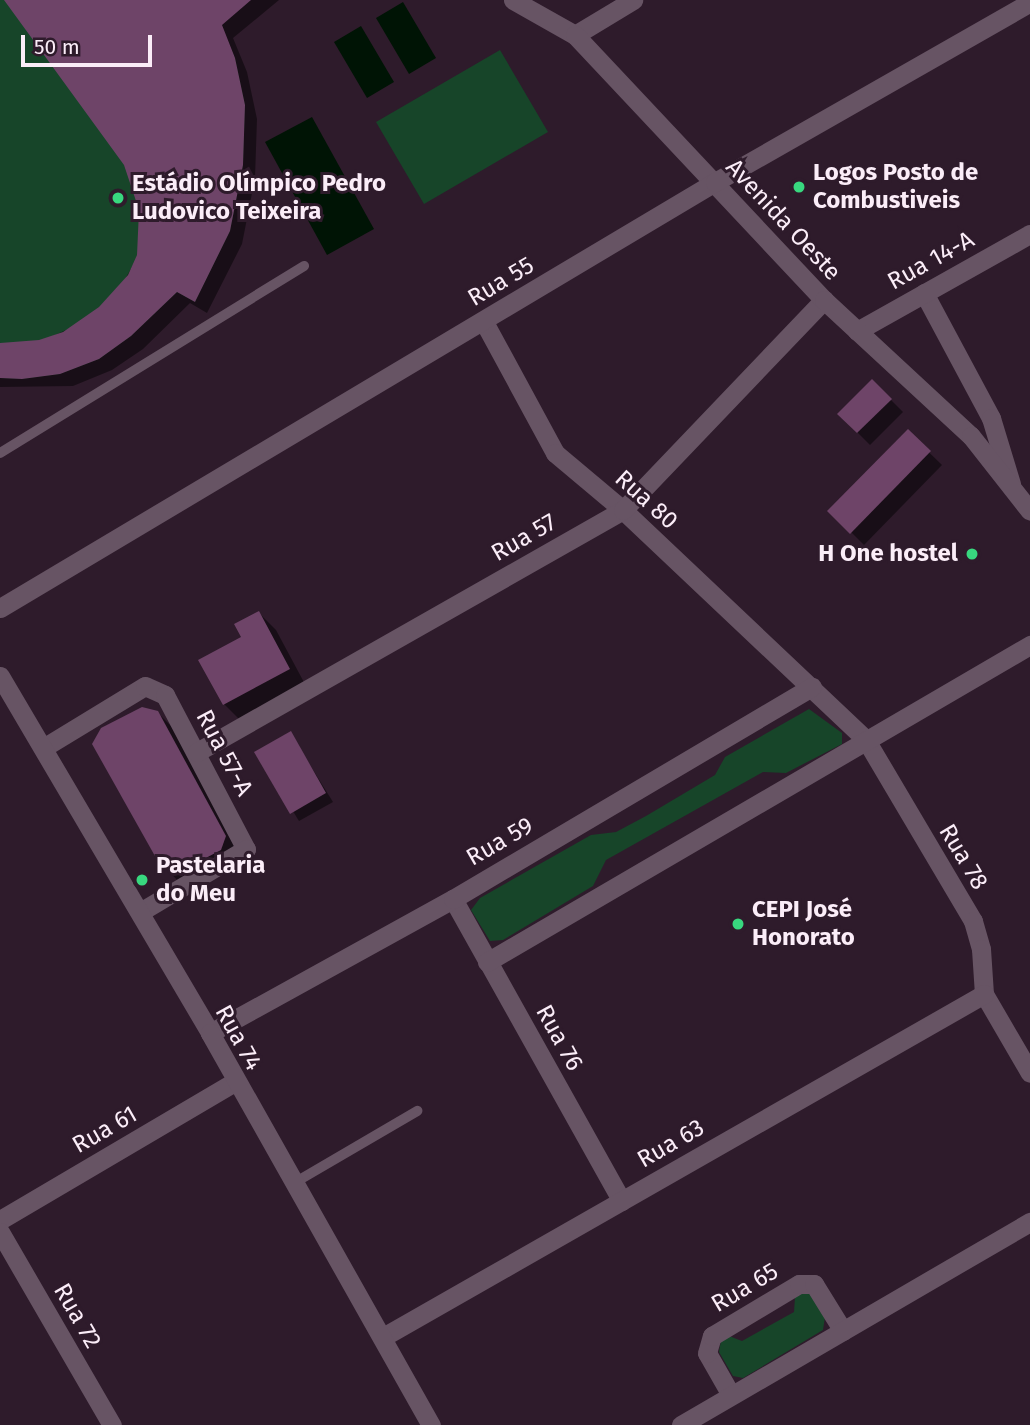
<!DOCTYPE html>
<html>
<head>
<meta charset="utf-8">
<style>
	body { margin:0 }
	#map { position:relative; width:1030px; height:1425px; overflow:hidden; background:#2e1b2b; font-family:"Fira Sans",sans-serif }
	div>[style] { position:absolute }
	[style*='--x'] { left:calc(var(--x)*1px); top:calc(var(--y)*1px); width:calc(var(--w)*1px); rotate:calc(var(--a)*1deg) }
	.green>* { inset:0; background:#174529 }
	.water>* { inset:0; background:#001405 }
	.shadow>* { inset:0; background:#0007 }
	.building>* { inset:0; background:#6e4468 }
	.service>* { height:10px; margin:-5px; padding:0 5px; transform-origin:5px; border-radius:5px; background:#675464 }
	.minor>* { height:19px; margin:-9.5px; padding:0 9.5px; transform-origin:9.5px; border-radius:9.5px; background:#675464 }
	.tertiary>* { height:19px; margin:-9.5px; padding:0 9.5px; transform-origin:9.5px; border-radius:9.5px; background:#675464 }
	.dots>* { width:19px; height:19px; translate:-50% -50%; box-sizing:border-box; border:4px solid #2e1b2b; border-radius:50% }
	span { translate:-50% -50%; white-space:nowrap; text-align:center; line-height:1.15; -webkit-text-stroke:6px #2e1b2b; paint-order:stroke }
	.poi-label { font-size:24px; color:#fbedf8; font-weight:700 }
	.left { translate:0 -50%; text-align:left }
	.right { translate:-100% -50%; text-align:right }
	.street-label { font-size:24px; color:#fbedf8 }
	.scale { position:absolute; left:21px; top:35px; width:131px; height:32px; box-sizing:border-box; border:4px solid #fbedf8; border-top:0; padding-left:9px; font-size:21px; line-height:24px; white-space:nowrap; color:#fbedf8; -webkit-text-stroke:5px #2e1b2b; paint-order:stroke }
</style>
</head>
<body>
<div id="map">
	<div class="green">
		<i style="clip-path:polygon(0 0,210px 0,235px 58px,245px 105px,243px 165px,230px 231px,195px 302px,177px 292px,131px 336px,99px 359px,60px 374px,22px 379px,0 378px)"></i>
		<i style="clip-path:polygon(500px 50px,548px 132px,424px 204px,376px 122px)"></i>
		<i style="clip-path:polygon(809px 709px,842px 733px,842px 744px,786px 773px,763px 772px,606px 860px,593px 886px,503px 940px,490px 941px,471px 910px,480px 898px,591px 835px,616px 832px,646px 816px,715px 775px,725px 757px)"></i>
		<i style="clip-path:polygon(803px 1291px,811px 1293px,825px 1317px,823px 1330px,743px 1378px,733px 1376px,719px 1352px,721px 1341px,729px 1336px,742px 1341px,794px 1312px,795px 1297px)"></i>
	</div>
	<div class="water">
		<i style="clip-path:polygon(403px 2px,436px 58px,409px 74px,376px 18px)"></i>
		<i style="clip-path:polygon(361px 26px,394px 82px,367px 98px,334px 42px)"></i>
		<i style="clip-path:polygon(312px 117px,374px 229px,327px 255px,265px 142px)"></i>
	</div>
	<div class="shadow">
		<i style="clip-path:polygon(6px 0,279px 0,233px 38px,247px 72px,257px 119px,255px 178px,242px 244px,207px 313px,190px 303px,143px 349px,112px 370px,73px 386px,0 387px,0 344px,40px 342px,83px 322px,118px 291px,139px 255px,141px 210px,126px 164px)"></i>
		<i style="clip-path:polygon(872px 381px,903px 412px,870px 445px,839px 414px)"></i>
		<i style="clip-path:polygon(908px 432px,942px 465px,864px 545px,830px 511px)"></i>
		<i style="clip-path:polygon(259px 613px,276px 630px,306px 686px,241px 721px,224px 704px,201px 661px,243px 638px)"></i>
		<i style="clip-path:polygon(157px 712px,175px 730px,242px 855px,238px 866px,199px 888px,179px 882px,162px 864px)"></i>
		<i style="clip-path:polygon(290px 733px,333px 802px,299px 821px,257px 753px)"></i>
	</div>
	<div class="building">
		<i style="clip-path:polygon(4px 0,251px 0,222px 25px,235px 58px,245px 105px,243px 165px,230px 231px,195px 302px,177px 292px,131px 336px,99px 359px,60px 374px,22px 379px,0 378px,0 343px,39px 340px,63px 332px,99px 307px,128px 275px,137px 255px,139px 210px,124px 165px)"></i>
		<i style="clip-path:polygon(872px 379px,892px 399px,857px 433px,837px 414px)"></i>
		<i style="clip-path:polygon(908px 429px,931px 451px,850px 534px,827px 511px)"></i>
		<i style="clip-path:polygon(259px 611px,290px 669px,223px 705px,198px 660px,241px 637px,234px 624px)"></i>
		<i style="clip-path:polygon(142px 707px,158px 711px,226px 836px,221px 850px,181px 871px,160px 865px,92px 744px,101px 728px)"></i>
		<i style="clip-path:polygon(291px 731px,326px 793px,290px 814px,254px 752px)"></i>
	</div>
	<div class="service">
		<i style="--x:0;--y:453;--w:357;--a:-31.6"></i>
		<i style="--x:294;--y:1183;--w:143;--a:-30.3"></i>
	</div>
	<div class="minor">
		<i style="--x:575;--y:35;--w:68;--a:-31.1"></i>
		<i style="--x:924;--y:293;--w:142;--a:61.8"></i>
		<i style="--x:991;--y:418;--w:69;--a:73.1"></i>
		<i style="--x:484;--y:322;--w:149;--a:61.5"></i>
		<i style="--x:555;--y:453;--w:89;--a:40"></i>
		<i style="--x:623;--y:510;--w:335;--a:43.4"></i>
		<i style="--x:866;--y:740;--w:210;--a:59.4"></i>
		<i style="--x:973;--y:921;--w:29;--a:74"></i>
		<i style="--x:981;--y:949;--w:45;--a:86.2"></i>
		<i style="--x:984;--y:994;--w:91;--a:59.8"></i>
		<i style="--x:857;--y:331;--w:198;--a:-29.3"></i>
		<i style="--x:43;--y:748;--w:119;--a:-31.3"></i>
		<i style="--x:145;--y:686;--w:22;--a:24"></i>
		<i style="--x:165;--y:695;--w:174;--a:62.3"></i>
		<i style="--x:246;--y:849;--w:123;--a:149.3"></i>
		<i style="--x:197;--y:752;--w:490;--a:-29.6"></i>
		<i style="--x:623;--y:510;--w:291;--a:-46.3"></i>
		<i style="--x:453;--y:899;--w:346;--a:60.8"></i>
		<i style="--x:487;--y:962;--w:629;--a:-30.28"></i>
		<i style="--x:210;--y:1033;--w:277;--a:-28.9"></i>
		<i style="--x:453;--y:899;--w:417;--a:-30.6"></i>
		<i style="--x:0;--y:1220;--w:272;--a:-30.5"></i>
		<i style="--x:0;--y:1232;--w:223;--a:59.9"></i>
		<i style="--x:383;--y:1337;--w:692;--a:-29.71"></i>
		<i style="--x:731;--y:1395;--w:48;--a:-119.7"></i>
		<i style="--x:707;--y:1353;--w:18;--a:-74"></i>
		<i style="--x:712;--y:1336;--w:101;--a:-30.9"></i>
		<i style="--x:799;--y:1284;--w:15;--a:0"></i>
		<i style="--x:814;--y:1284;--w:55;--a:58.3"></i>
		<i style="--x:681;--y:1425;--w:404;--a:-30.2"></i>
	</div>
	<div class="tertiary">
		<i style="--x:513;--y:0;--w:71;--a:29.4"></i>
		<i style="--x:575;--y:35;--w:364;--a:46.8"></i>
		<i style="--x:824;--y:300;--w:200;--a:42.8"></i>
		<i style="--x:971;--y:436;--w:95;--a:51.8"></i>
		<i style="--x:0;--y:608;--w:832;--a:-30.79"></i>
		<i style="--x:715;--y:182;--w:363;--a:-29.7"></i>
		<i style="--x:0;--y:676;--w:414;--a:59.5"></i>
		<i style="--x:210;--y:1033;--w:450;--a:60.6"></i>
	</div>
	<div class="dots">
		<i style="left:799px;top:187px;background:#38d87f"></i>
		<i style="left:118px;top:198px;background:#38d87f"></i>
		<i style="left:972px;top:554px;background:#38d87f"></i>
		<i style="left:142px;top:880px;background:#38d87f"></i>
		<i style="left:738px;top:924px;background:#38d87f"></i>
	</div>
	<div class="poi-label">
		<span class="left" style="left:813px;top:187px">Logos Posto de<br>Combustiveis</span>
		<span class="left" style="left:132px;top:198px">Estádio Olímpico Pedro<br>Ludovico Teixeira</span>
		<span class="right" style="left:958px;top:554px">H One hostel</span>
		<span class="left" style="left:156px;top:880px">Pastelaria<br>do Meu</span>
		<span class="left" style="left:752px;top:924px">CEPI José<br>Honorato</span>
	</div>
	<div class="street-label">
		<span style="left:783px;top:220px;rotate:47deg">Avenida Oeste</span>
		<span style="left:931px;top:261px;rotate:-29deg">Rua 14-A</span>
		<span style="left:501px;top:282px;rotate:-31deg">Rua 55</span>
		<span style="left:646px;top:500px;rotate:42deg">Rua 80</span>
		<span style="left:524px;top:538px;rotate:-30deg">Rua 57</span>
		<span style="left:224px;top:753px;rotate:62deg">Rua 57-A</span>
		<span style="left:500px;top:842px;rotate:-30deg">Rua 59</span>
		<span style="left:963px;top:857px;rotate:59deg">Rua 78</span>
		<span style="left:238px;top:1038px;rotate:61deg">Rua 74</span>
		<span style="left:559px;top:1038px;rotate:61deg">Rua 76</span>
		<span style="left:105px;top:1130px;rotate:-30deg">Rua 61</span>
		<span style="left:671px;top:1144px;rotate:-30deg">Rua 63</span>
		<span style="left:745px;top:1288px;rotate:-31deg">Rua 65</span>
		<span style="left:77px;top:1316px;rotate:60deg">Rua 72</span>
	</div>
	<div class="scale">50 m</div>
</div>
</body>
</html>
